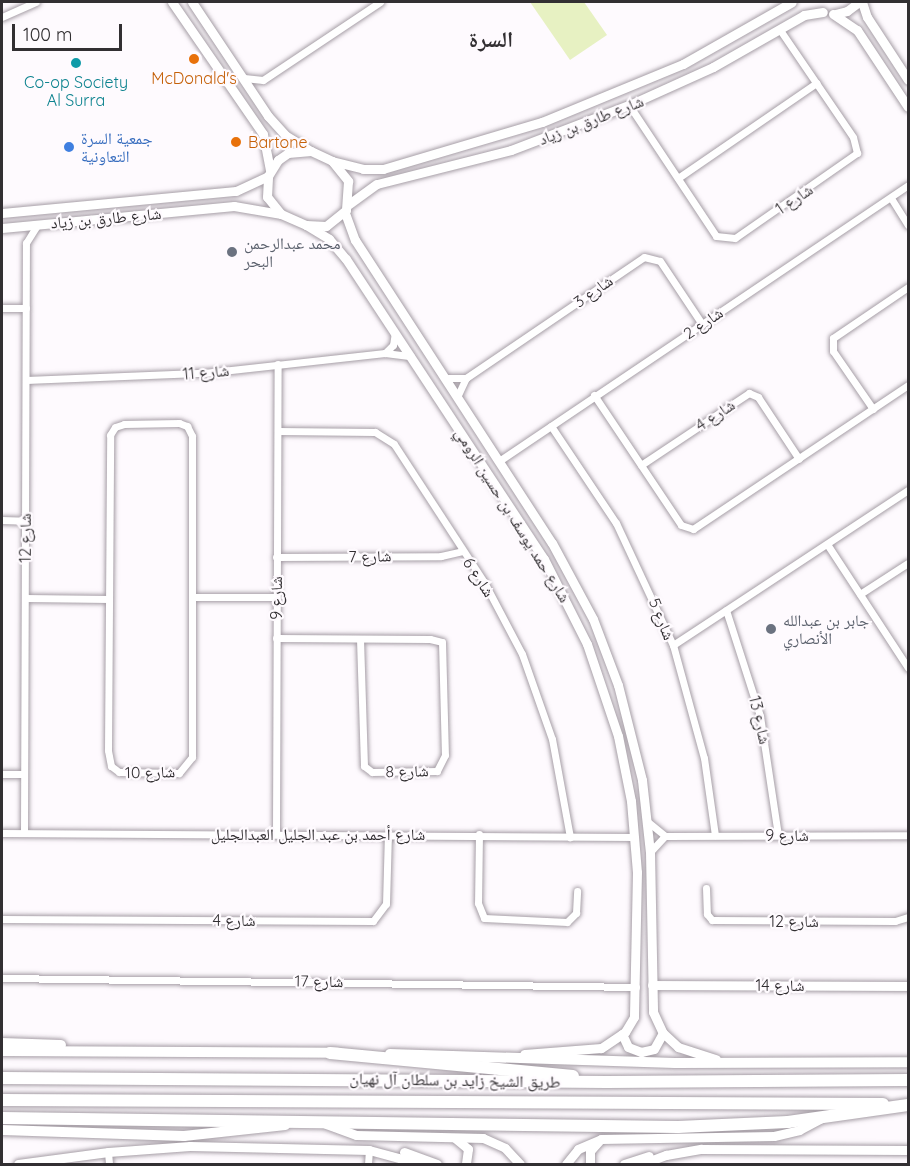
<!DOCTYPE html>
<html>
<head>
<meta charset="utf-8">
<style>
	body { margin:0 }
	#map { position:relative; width:910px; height:1166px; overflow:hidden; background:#fefafe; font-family:Quicksand,"Noto Naskh Arabic",sans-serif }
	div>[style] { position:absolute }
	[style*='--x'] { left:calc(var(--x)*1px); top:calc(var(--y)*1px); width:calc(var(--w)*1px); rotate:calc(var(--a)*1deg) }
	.green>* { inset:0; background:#e7f1c2 }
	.roads { filter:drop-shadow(0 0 2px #a69ea6) drop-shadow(0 0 2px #a69ea6) }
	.street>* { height:7px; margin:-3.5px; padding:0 3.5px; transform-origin:3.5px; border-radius:3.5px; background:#fff }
	.secondary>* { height:9px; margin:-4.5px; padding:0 4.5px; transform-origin:4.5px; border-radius:4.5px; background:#fff }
	.primary>* { height:10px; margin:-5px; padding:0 5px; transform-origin:5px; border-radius:5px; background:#fff }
	.highway>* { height:12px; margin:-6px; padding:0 6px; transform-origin:6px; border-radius:6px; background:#fff }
	.dots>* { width:16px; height:16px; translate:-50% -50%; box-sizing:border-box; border:3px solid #fefafe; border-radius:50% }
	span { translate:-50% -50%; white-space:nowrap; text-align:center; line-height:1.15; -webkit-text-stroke:4.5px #fefafe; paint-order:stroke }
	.food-label { font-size:16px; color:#c56008 }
	.left { translate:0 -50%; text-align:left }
	.culture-label { font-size:16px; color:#0d838f }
	.street-label { font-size:16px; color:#322f32 }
	.shop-label { font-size:16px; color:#366cbe }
	.worship-label { font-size:16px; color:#5b616d }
	.district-label { font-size:22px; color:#322f32; font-weight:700 }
	.frame { position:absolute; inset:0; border:3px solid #322f32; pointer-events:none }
	.scale { position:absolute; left:12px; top:24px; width:110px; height:27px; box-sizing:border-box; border:3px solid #322f32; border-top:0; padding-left:8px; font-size:18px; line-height:21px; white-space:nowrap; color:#322f32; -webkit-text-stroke:4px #fefafe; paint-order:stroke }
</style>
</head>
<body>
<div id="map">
	<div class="green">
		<i style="clip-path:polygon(530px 2px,584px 2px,607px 35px,570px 60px)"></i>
	</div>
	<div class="roads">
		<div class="street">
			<i style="--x:2;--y:17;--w:37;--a:-24"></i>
			<i style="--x:244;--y:78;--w:19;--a:6"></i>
			<i style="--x:263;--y:80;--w:141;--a:-33.7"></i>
			<i style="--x:629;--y:105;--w:157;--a:56.4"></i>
			<i style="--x:716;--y:236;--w:19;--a:6"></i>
			<i style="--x:735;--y:238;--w:149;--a:-34.9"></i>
			<i style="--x:857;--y:153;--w:16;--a:-104"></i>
			<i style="--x:853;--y:137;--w:130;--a:-124.3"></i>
			<i style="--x:678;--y:178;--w:168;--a:-34.5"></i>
			<i style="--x:891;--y:198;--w:32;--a:58"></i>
			<i style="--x:2;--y:308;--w:24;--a:0"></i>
			<i style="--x:385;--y:353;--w:11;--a:-45"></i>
			<i style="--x:393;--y:345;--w:12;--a:-81"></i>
			<i style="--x:448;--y:378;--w:18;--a:0"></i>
			<i style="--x:26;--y:380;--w:178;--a:-2.3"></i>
			<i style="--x:204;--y:373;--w:182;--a:-6.3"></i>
			<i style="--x:385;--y:353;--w:26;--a:7"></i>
			<i style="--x:458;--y:395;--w:19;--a:-65"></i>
			<i style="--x:466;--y:378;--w:215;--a:-34.2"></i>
			<i style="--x:644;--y:257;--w:16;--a:14"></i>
			<i style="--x:660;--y:261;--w:76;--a:56.3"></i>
			<i style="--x:594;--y:395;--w:156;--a:56.2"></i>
			<i style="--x:681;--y:525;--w:13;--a:18"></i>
			<i style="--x:693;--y:529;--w:259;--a:-33.8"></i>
			<i style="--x:873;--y:409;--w:70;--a:-124.6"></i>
			<i style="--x:833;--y:351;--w:13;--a:-90"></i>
			<i style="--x:833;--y:338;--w:91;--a:-34.2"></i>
			<i style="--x:179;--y:423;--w:9;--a:21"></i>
			<i style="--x:187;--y:426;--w:11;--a:63"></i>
			<i style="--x:192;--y:436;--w:321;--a:90"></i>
			<i style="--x:192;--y:757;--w:21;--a:129"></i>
			<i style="--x:179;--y:773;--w:60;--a:-179"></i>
			<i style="--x:119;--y:772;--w:10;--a:-143"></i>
			<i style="--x:111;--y:766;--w:16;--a:-101"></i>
			<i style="--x:108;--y:750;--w:315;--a:-89.6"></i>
			<i style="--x:110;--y:435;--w:9;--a:-58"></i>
			<i style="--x:115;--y:427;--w:9;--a:-18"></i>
			<i style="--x:124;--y:424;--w:55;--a:-1"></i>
			<i style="--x:551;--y:426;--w:117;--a:56.2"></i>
			<i style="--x:616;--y:523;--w:135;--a:65"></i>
			<i style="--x:673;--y:645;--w:117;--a:74.7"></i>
			<i style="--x:704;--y:758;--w:78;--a:81.9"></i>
			<i style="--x:278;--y:431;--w:97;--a:0.6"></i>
			<i style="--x:375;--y:432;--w:22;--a:32"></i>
			<i style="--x:394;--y:444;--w:165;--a:56.9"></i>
			<i style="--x:484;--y:582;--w:81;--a:62.2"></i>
			<i style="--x:522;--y:654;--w:90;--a:70.6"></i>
			<i style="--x:552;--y:739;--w:100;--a:79.6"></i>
			<i style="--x:499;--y:461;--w:493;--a:-34"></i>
			<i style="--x:641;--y:465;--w:130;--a:-33.7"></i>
			<i style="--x:749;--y:393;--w:10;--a:24"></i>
			<i style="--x:758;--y:397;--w:74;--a:56.5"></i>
			<i style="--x:2;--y:520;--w:23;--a:2"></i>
			<i style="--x:827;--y:544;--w:148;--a:56.8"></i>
			<i style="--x:276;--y:557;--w:165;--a:-0.3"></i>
			<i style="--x:441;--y:556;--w:22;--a:-13"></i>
			<i style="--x:860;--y:594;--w:57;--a:-32.9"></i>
			<i style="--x:194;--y:597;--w:82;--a:0"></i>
			<i style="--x:25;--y:598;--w:84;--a:0.7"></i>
			<i style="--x:726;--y:610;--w:111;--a:72.2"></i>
			<i style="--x:760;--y:716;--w:120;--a:81.4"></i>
			<i style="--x:276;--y:638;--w:154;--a:0.4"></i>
			<i style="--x:430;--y:639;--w:12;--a:14"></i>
			<i style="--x:442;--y:642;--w:113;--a:88.5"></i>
			<i style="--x:445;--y:755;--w:18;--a:117"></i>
			<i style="--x:437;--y:771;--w:65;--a:179.1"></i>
			<i style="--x:372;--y:772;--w:10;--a:-143"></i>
			<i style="--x:364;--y:766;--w:127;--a:-91.8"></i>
			<i style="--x:673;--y:645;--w:282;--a:-33.4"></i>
			<i style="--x:2;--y:774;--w:22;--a:0"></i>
			<i style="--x:648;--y:822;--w:22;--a:39"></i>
			<i style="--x:24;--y:832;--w:589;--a:-89.81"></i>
			<i style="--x:26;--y:243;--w:22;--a:-58"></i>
			<i style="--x:2;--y:833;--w:632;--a:0.36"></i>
			<i style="--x:276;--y:833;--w:469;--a:-89.8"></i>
			<i style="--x:479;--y:834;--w:69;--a:90.8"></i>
			<i style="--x:478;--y:903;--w:16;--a:68"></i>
			<i style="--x:484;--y:918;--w:83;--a:2.8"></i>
			<i style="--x:567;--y:922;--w:13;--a:-45"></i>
			<i style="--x:576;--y:913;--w:22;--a:-87"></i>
			<i style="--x:665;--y:836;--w:243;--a:-0.2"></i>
			<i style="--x:650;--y:852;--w:22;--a:-47"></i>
			<i style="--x:706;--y:888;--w:26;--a:88"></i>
			<i style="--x:707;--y:914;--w:8;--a:50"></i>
			<i style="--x:712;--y:920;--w:183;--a:0.3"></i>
			<i style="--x:895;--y:921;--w:14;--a:-17"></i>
			<i style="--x:2;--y:919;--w:371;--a:0.3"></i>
			<i style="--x:373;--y:921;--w:21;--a:-53"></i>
			<i style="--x:386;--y:904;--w:70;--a:-88.4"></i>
			<i style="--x:2;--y:978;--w:634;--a:0.81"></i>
			<i style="--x:108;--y:1152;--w:12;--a:85"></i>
			<i style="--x:368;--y:1164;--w:14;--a:-86"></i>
		</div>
		<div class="secondary">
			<i style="--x:172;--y:2;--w:160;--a:55.4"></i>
			<i style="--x:263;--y:134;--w:37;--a:79"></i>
			<i style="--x:192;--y:2;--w:137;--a:56.3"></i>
			<i style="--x:268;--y:116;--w:25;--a:48"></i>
			<i style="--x:285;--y:135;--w:28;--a:32"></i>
			<i style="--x:862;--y:2;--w:16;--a:72"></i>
			<i style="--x:867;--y:17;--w:75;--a:56.9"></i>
			<i style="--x:833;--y:14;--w:29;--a:34"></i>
			<i style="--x:857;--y:30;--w:92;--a:56.5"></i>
			<i style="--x:835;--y:14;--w:12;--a:-14"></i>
			<i style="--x:847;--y:11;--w:15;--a:-37"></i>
			<i style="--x:311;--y:151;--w:23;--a:25"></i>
			<i style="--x:332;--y:161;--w:26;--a:51"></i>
			<i style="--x:348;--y:181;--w:29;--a:94"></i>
			<i style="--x:346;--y:210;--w:26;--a:141"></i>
			<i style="--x:326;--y:226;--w:20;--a:-177"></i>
			<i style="--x:306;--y:225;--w:27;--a:-156"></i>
			<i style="--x:281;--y:214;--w:22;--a:-129"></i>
			<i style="--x:267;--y:197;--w:21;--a:-87"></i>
			<i style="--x:268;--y:176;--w:19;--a:-58"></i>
			<i style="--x:278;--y:160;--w:12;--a:-35"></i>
			<i style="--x:288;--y:153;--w:23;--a:-5"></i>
			<i style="--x:332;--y:161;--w:32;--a:14"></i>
			<i style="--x:363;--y:169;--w:20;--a:0"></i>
			<i style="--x:383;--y:169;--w:166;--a:-16.5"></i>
			<i style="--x:542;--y:122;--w:152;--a:-22.4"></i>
			<i style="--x:683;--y:64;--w:125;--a:-29.6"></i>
			<i style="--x:349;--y:204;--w:34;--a:-36"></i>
			<i style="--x:377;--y:184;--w:138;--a:-14.2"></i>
			<i style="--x:511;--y:150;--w:126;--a:-20.9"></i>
			<i style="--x:629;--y:105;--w:92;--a:-24.3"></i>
			<i style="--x:713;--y:67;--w:105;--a:-29.7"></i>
			<i style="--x:804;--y:15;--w:19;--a:-9"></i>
			<i style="--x:2;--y:213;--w:235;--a:-5.4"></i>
			<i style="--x:236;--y:191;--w:35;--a:-25"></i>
			<i style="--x:345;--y:213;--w:29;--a:70"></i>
			<i style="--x:355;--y:240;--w:361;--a:57"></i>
			<i style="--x:552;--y:543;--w:86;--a:61.7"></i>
			<i style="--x:593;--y:619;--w:71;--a:69.3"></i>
			<i style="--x:618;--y:685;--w:98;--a:75.8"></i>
			<i style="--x:642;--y:780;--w:72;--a:83.7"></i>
			<i style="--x:650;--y:852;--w:160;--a:88.9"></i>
			<i style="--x:653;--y:1012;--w:23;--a:65"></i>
			<i style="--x:663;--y:1033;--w:21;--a:43"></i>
			<i style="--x:678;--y:1047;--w:40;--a:18"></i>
			<i style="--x:306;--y:225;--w:27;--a:31"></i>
			<i style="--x:329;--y:239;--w:26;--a:50"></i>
			<i style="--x:346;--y:259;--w:359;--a:56.6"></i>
			<i style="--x:544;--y:559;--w:95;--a:63.2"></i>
			<i style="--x:587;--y:644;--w:97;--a:71.4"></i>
			<i style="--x:618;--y:736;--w:66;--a:78.7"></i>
			<i style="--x:631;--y:801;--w:71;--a:85.2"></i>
			<i style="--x:637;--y:872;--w:145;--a:91.2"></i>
			<i style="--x:634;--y:1017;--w:17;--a:121"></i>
			<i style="--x:625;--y:1032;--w:29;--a:146"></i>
			<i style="--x:601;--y:1048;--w:77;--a:175.5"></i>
			<i style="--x:2;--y:228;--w:233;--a:-5.4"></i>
			<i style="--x:234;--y:206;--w:48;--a:9.7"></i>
			<i style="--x:652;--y:985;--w:256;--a:0.2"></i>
			<i style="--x:622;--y:1034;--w:14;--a:65"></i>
			<i style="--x:628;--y:1047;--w:14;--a:21"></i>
			<i style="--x:641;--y:1052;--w:13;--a:-13"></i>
			<i style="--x:654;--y:1049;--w:18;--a:-61"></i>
			<i style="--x:326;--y:1124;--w:32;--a:20"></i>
			<i style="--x:356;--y:1135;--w:127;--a:1.4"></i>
			<i style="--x:483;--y:1138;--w:24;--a:24"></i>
			<i style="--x:505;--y:1148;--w:22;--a:47"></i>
			<i style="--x:455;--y:1138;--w:17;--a:40"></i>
			<i style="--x:468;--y:1149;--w:15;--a:98"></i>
			<i style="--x:404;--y:1152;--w:35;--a:20"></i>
			<i style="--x:18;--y:1164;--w:91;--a:-7.6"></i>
			<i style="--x:108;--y:1152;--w:82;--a:-4.2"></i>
			<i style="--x:190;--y:1146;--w:179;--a:1.3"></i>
			<i style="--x:369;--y:1150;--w:54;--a:15.1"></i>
			<i style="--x:566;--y:1164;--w:19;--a:-51"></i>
			<i style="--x:578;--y:1149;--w:25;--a:-23"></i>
			<i style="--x:601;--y:1139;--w:173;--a:-1"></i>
			<i style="--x:774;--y:1136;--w:26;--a:-13"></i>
			<i style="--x:799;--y:1130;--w:24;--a:-28"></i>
			<i style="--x:590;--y:1164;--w:13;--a:-90"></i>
			<i style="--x:590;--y:1151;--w:13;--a:-48"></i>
			<i style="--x:624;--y:1164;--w:26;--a:-18"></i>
			<i style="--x:642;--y:1164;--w:26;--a:-21"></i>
			<i style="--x:666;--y:1155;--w:36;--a:-10"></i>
			<i style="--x:701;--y:1149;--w:207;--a:0.3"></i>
		</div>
		<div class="primary">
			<i style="--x:2;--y:1043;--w:59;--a:1.9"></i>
			<i style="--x:2;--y:1051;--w:336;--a:0.3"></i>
			<i style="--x:390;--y:1054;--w:285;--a:1.8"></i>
			<i style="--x:675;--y:1063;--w:233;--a:-0.2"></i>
			<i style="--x:2;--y:1130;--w:182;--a:1.9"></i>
			<i style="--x:184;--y:1136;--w:102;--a:-6.2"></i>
		</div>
		<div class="highway">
			<i style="--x:330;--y:1053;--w:244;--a:5.4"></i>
			<i style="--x:2;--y:1078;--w:605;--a:0.38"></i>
			<i style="--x:607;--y:1082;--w:301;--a:-0.4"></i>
			<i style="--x:2;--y:1100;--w:881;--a:0.26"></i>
			<i style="--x:2;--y:1118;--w:676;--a:0.76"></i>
			<i style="--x:678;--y:1127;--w:110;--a:-2.6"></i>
			<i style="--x:788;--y:1122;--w:121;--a:-8.1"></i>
		</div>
	</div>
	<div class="dots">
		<i style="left:194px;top:59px;background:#e8710a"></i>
		<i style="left:76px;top:63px;background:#0f9aa8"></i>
		<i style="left:236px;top:142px;background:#e8710a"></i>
		<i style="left:69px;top:147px;background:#3f7fe0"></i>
		<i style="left:232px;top:252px;background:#6b7280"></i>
		<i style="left:771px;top:629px;background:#6b7280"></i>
	</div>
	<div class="food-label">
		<span style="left:194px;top:78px">McDonald's</span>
		<span class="left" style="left:248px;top:142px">Bartone</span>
	</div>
	<div class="culture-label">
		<span style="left:76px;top:91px">Co-op Society<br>Al Surra</span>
	</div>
	<div class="street-label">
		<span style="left:591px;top:120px;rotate:-21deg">شارع طارق بن زياد</span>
		<span style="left:794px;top:199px;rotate:-34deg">شارع 1</span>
		<span style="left:106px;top:218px;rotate:-5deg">شارع طارق بن زياد</span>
		<span style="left:593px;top:291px;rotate:-35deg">شارع 3</span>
		<span style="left:703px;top:323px;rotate:-34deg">شارع 2</span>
		<span style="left:206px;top:372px;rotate:-5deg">شارع 11</span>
		<span style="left:715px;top:415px;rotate:-34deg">شارع 4</span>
		<span style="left:513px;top:515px;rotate:58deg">شارع حمد يوسف بن حسين الرومي</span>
		<span style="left:25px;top:538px;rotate:-90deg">شارع 12</span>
		<span style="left:370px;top:556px;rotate:-1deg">شارع 7</span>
		<span style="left:479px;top:577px;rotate:57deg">شارع 6</span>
		<span style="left:276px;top:598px;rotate:-90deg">شارع 9</span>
		<span style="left:662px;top:619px;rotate:68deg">شارع 5</span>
		<span style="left:760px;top:720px;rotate:77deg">شارع 13</span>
		<span style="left:407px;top:771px;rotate:-1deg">شارع 8</span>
		<span style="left:150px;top:772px;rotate:-1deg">شارع 10</span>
		<span style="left:318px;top:834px">شارع أحمد بن عبد الجليل العبدالجليل</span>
		<span style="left:787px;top:835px">شارع 9</span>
		<span style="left:234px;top:920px">شارع 4</span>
		<span style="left:794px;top:921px">شارع 12</span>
		<span style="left:319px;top:981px;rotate:1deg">شارع 17</span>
		<span style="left:780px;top:985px">شارع 14</span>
		<span style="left:455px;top:1080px;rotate:1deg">طريق الشيخ زايد بن سلطان آل نهيان</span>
	</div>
	<div class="shop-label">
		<span class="left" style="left:81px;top:147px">جمعية السرة<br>التعاونية</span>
	</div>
	<div class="worship-label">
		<span class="left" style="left:244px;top:252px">محمد عبدالرحمن<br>البحر</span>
		<span class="left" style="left:783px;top:629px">جابر بن عبدالله<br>الأنصاري</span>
	</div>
	<div class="district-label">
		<span style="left:491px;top:40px">السرة</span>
	</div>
	<div class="frame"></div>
	<div class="scale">100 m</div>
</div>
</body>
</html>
